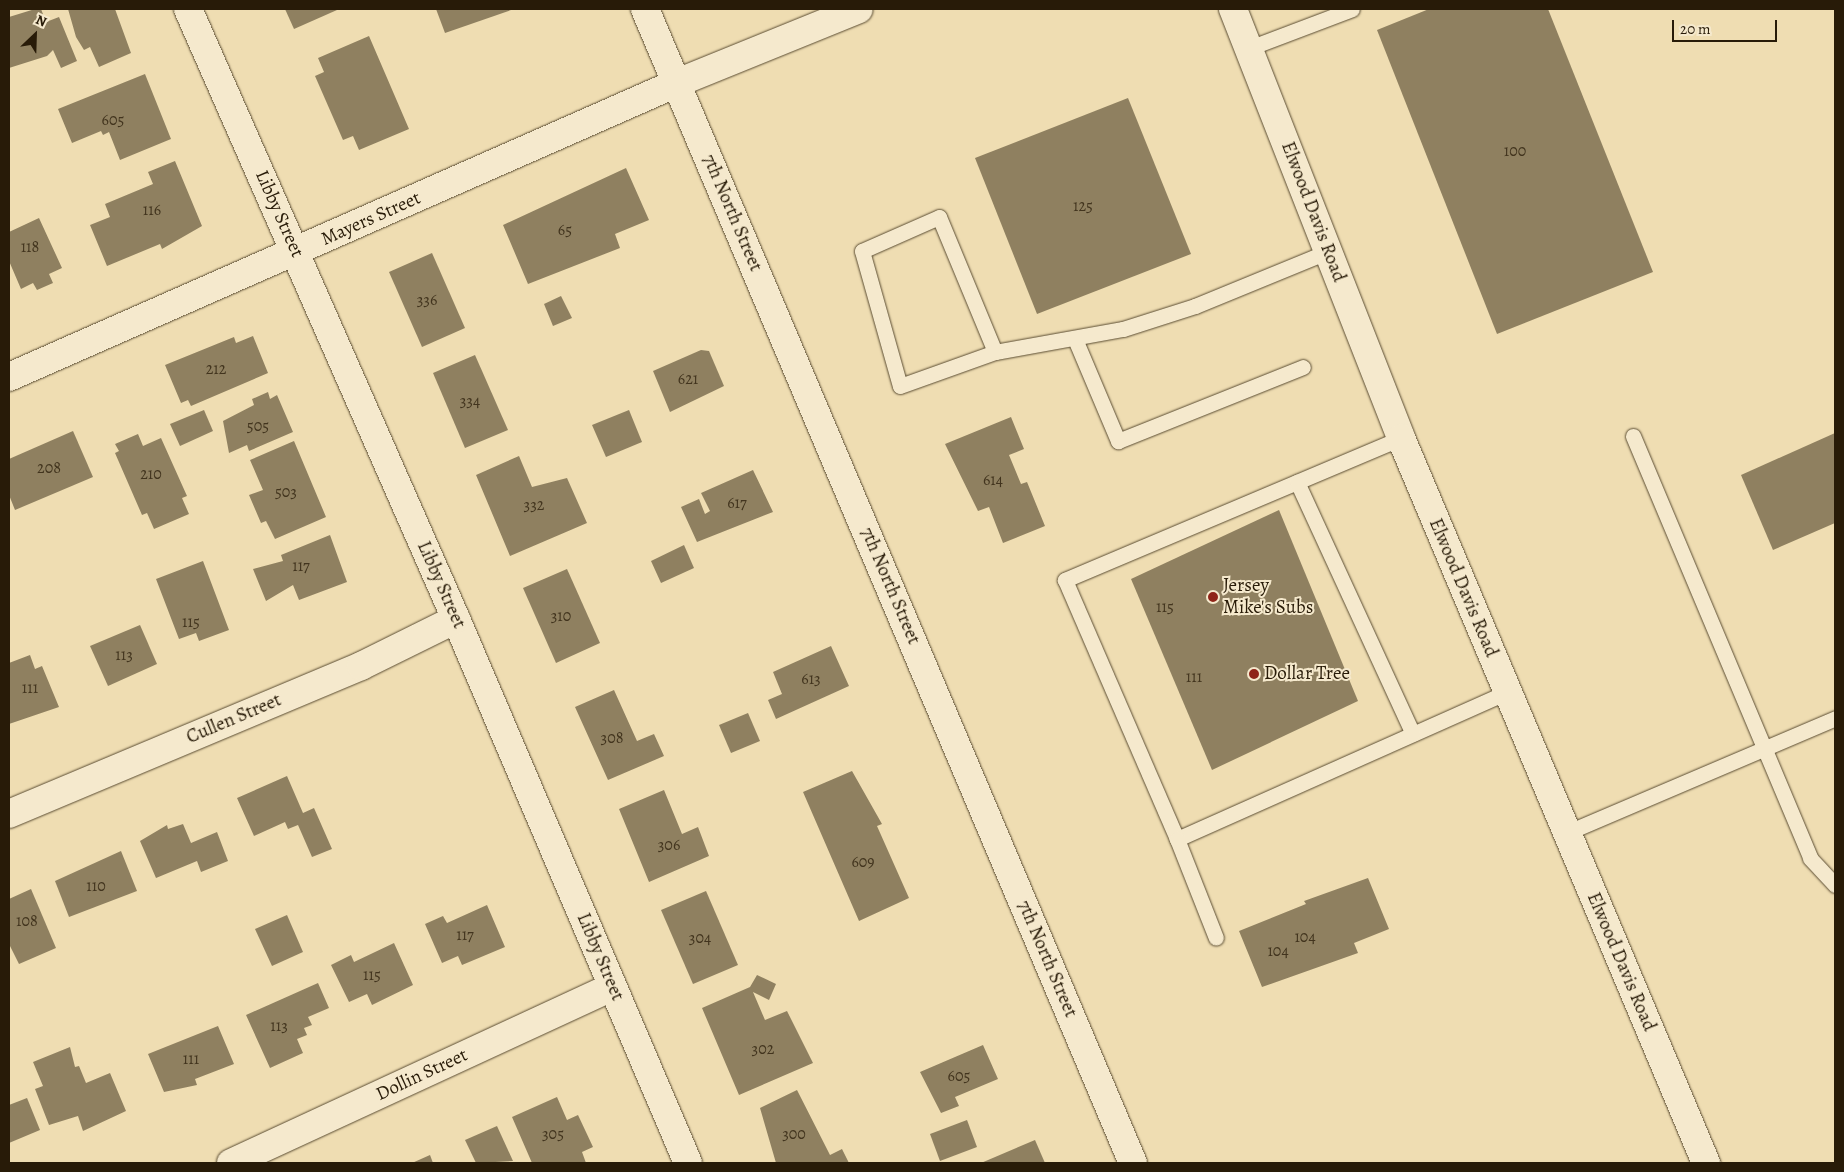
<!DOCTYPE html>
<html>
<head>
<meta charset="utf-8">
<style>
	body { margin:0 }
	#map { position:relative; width:1844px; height:1172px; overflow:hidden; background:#efddb2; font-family:Alegreya,serif }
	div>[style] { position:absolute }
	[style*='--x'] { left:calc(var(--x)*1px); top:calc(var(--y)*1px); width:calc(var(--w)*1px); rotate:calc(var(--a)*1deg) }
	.building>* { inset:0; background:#8f8060 }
	.roads { filter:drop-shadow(0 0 1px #5a4c32) drop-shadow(0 0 1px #5a4c32) }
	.lane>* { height:15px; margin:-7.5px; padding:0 7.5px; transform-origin:7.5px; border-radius:7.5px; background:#f5e9cd }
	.street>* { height:28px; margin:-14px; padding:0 14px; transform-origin:14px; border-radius:14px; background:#f5e9cd }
	.secondary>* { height:28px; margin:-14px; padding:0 14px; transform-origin:14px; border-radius:14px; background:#f5e9cd }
	.dots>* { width:14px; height:14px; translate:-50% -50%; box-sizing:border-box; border:2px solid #f5e9cd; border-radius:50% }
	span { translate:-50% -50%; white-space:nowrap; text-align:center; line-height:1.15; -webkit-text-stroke:4px #f5e9cd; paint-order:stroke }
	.number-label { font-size:16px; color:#42341e }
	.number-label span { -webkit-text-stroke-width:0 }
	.street-label { font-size:19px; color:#281b08 }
	.poi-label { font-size:19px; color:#281b08 }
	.left { translate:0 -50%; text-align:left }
	.frame { position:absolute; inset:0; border:10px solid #281b08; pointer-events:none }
	.north { position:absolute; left:10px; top:10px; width:50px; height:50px; -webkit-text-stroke:4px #f5e9cd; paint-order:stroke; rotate:24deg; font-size:14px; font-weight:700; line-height:20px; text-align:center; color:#281b08 }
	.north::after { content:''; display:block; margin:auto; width:18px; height:22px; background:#281b08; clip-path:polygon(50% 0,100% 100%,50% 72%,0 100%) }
	.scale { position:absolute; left:1672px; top:20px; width:105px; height:22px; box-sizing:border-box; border:2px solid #281b08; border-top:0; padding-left:6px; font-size:15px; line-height:18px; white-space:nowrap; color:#281b08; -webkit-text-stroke:4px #f5e9cd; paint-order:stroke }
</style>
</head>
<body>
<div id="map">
	<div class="building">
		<i style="clip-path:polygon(35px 9px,41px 9px,46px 22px,59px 17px,77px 61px,61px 68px,53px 50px,47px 56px,9px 68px,9px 17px)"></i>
		<i style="clip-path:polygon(68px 9px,115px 9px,131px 53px,99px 67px,90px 47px,84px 50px,76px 37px)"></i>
		<i style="clip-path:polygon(285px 9px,337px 9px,337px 10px,294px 29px)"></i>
		<i style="clip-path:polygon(436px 9px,514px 9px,445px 33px)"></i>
		<i style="clip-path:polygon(1429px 9px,1548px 9px,1653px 272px,1497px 334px,1377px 30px)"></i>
		<i style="clip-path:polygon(369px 36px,409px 129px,359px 150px,353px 136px,343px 140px,315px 76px,324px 72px,318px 58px)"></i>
		<i style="clip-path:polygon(145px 74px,171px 139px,120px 160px,109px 132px,103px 135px,101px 131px,72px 143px,58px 109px)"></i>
		<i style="clip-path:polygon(1128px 98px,1191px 254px,1037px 314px,975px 158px)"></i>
		<i style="clip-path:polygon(175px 161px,202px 226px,162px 249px,160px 244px,107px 266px,90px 225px,110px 217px,105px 204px,153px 184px,148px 172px)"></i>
		<i style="clip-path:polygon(626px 168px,649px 220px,615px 234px,620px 248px,528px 284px,503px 225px)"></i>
		<i style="clip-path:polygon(39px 218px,62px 268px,49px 274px,53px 283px,37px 290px,33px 283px,21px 289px,9px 261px,9px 232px)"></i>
		<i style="clip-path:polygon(432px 253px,465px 328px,422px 347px,389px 272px)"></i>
		<i style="clip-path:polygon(561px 296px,572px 318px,553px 326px,544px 304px)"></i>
		<i style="clip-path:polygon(253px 336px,268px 373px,191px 406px,188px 400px,181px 403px,165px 365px,234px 337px,236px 343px)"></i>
		<i style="clip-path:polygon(701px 350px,709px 351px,724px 386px,670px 412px,653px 371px)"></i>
		<i style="clip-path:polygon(475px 355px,508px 430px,465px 448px,433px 373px)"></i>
		<i style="clip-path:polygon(268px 392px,270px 399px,277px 395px,293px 432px,249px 451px,247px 445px,229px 453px,223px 421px,254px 405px,252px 399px)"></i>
		<i style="clip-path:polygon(204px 410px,213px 431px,180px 446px,170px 424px)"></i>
		<i style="clip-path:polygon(629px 410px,642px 442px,606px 457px,592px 425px)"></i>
		<i style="clip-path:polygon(1011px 417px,1024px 449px,1009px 455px,1021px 484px,1027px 482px,1045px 526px,1003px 543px,989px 507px,978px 511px,945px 444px)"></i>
		<i style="clip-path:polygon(73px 431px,93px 477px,15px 510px,9px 495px,9px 459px)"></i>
		<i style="clip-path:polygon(1835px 433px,1835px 523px,1773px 550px,1741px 475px)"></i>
		<i style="clip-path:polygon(138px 434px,143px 446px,161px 438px,187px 496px,182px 498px,189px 514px,154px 529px,147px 513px,142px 515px,115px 453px,119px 451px,115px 444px)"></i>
		<i style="clip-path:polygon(294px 441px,326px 517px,275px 539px,266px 521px,261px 523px,249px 495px,263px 490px,250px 460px)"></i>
		<i style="clip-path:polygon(519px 456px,532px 487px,567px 478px,587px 523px,510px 556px,476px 475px)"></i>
		<i style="clip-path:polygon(753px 470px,773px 512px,697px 542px,681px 507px,699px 499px,705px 514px,710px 511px,701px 493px)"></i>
		<i style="clip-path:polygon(1279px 510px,1358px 701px,1212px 770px,1131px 579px)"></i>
		<i style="clip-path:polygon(330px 535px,347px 582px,299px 600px,293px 585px,266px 601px,253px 569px,283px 561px,281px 555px)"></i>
		<i style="clip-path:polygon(684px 545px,694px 568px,661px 583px,651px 561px)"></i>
		<i style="clip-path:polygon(203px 561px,229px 630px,199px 641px,196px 633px,179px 639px,156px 579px)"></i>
		<i style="clip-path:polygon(567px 569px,600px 643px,556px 663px,523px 588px)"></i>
		<i style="clip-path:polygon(140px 625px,157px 664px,108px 686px,90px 646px)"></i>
		<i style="clip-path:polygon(831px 646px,849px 686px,776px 719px,768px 700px,782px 694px,773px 672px)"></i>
		<i style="clip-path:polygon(30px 655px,35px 669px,42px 666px,59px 707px,9px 724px,9px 663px)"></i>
		<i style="clip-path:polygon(614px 690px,637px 741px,654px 734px,664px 756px,608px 780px,575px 707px)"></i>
		<i style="clip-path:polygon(748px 713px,760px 741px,731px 753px,719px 725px)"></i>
		<i style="clip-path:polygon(852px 771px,882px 824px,877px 826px,909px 898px,859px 921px,803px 792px)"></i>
		<i style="clip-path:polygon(287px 776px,303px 813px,314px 808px,332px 849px,312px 857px,298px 825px,288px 829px,285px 822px,254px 836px,237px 798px)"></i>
		<i style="clip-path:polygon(664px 790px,682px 834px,698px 827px,709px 856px,649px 882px,619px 809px)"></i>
		<i style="clip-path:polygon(183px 824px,191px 843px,217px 832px,228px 861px,201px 872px,197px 861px,156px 878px,140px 841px,167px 825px,168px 829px)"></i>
		<i style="clip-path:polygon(121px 851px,137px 891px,69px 917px,55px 881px)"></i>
		<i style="clip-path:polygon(1368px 878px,1389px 929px,1354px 943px,1358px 953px,1262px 987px,1239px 931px,1306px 904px,1304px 901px)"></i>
		<i style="clip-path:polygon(31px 889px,56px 948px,19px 964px,9px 944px,9px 899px)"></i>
		<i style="clip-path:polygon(706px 891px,738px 965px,693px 984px,661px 910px)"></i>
		<i style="clip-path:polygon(487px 905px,505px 947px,462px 965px,458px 956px,442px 963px,425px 924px,443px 916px,447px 923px)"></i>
		<i style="clip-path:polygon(287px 915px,303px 952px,272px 966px,255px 929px)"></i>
		<i style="clip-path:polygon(394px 943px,413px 985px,372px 1005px,367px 994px,349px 1002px,331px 965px,351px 955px,354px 962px)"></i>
		<i style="clip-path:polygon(757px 975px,776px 984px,769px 1000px,753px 992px,765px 1020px,787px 1011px,813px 1063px,739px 1095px,702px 1008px,750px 987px)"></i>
		<i style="clip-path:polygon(318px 983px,329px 1008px,308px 1017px,312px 1025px,304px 1028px,307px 1035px,297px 1039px,303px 1053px,270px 1068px,246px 1015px)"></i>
		<i style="clip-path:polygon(218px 1026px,234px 1064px,195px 1079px,197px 1085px,164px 1092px,148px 1054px)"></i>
		<i style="clip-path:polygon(983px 1045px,998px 1079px,955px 1097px,959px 1106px,941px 1113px,920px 1072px)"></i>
		<i style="clip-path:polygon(70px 1047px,75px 1067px,79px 1066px,86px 1083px,110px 1073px,126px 1111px,83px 1131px,78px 1116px,49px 1125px,35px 1089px,43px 1086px,33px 1062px)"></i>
		<i style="clip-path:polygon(797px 1090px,830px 1155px,842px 1149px,849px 1163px,776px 1163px,760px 1108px)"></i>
		<i style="clip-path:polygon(557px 1097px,567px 1120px,578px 1115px,593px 1147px,582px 1152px,586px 1163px,532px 1163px,512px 1117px)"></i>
		<i style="clip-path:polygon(27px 1098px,40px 1130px,9px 1143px,9px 1105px)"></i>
		<i style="clip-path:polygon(967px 1120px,977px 1147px,940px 1161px,930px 1134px)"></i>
		<i style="clip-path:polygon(497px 1126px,513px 1161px,476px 1163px,465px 1140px)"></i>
		<i style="clip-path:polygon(1035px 1140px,1045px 1163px,981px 1163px)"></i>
		<i style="clip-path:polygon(430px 1155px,433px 1163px,412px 1163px)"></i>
	</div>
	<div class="roads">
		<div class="lane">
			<i style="--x:1249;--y:48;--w:110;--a:-20.7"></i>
			<i style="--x:1075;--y:339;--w:111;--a:67.1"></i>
			<i style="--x:1118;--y:441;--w:199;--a:-21.8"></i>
			<i style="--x:995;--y:352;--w:146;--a:-112.5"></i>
			<i style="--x:939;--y:217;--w:84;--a:156.2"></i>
			<i style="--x:862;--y:251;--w:140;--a:74.3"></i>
			<i style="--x:900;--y:386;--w:101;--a:-19.7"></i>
			<i style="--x:995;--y:352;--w:130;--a:-10.2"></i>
			<i style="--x:1123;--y:329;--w:76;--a:-17.7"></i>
			<i style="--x:1195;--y:306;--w:145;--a:-22.3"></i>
			<i style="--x:1633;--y:436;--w:458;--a:67.2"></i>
			<i style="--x:1810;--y:858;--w:37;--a:47"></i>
			<i style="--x:1401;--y:438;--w:365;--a:157.1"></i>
			<i style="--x:1065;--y:580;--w:282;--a:66.6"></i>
			<i style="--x:1177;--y:839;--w:361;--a:-24"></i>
			<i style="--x:1297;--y:482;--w:277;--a:65.3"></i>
			<i style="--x:1566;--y:833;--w:293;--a:-23.1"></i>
			<i style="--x:1177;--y:839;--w:106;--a:68.5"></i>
		</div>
		<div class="street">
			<i style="--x:188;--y:9;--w:666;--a:66.28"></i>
			<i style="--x:456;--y:619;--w:591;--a:66.9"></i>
			<i style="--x:1233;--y:9;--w:461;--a:68.6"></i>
			<i style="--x:1401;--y:438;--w:787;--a:67.18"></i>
			<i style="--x:9;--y:377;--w:730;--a:-23.76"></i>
			<i style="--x:677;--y:83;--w:196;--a:-22.1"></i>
			<i style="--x:9;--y:814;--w:382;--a:-22.8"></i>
			<i style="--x:361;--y:666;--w:106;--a:-26.3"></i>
			<i style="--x:231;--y:1163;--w:420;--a:-24.8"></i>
		</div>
		<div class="secondary">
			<i style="--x:645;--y:9;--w:1253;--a:67.08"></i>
		</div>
	</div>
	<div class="dots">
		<i style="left:1213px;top:597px;background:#8f2418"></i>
		<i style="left:1254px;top:674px;background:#8f2418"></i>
	</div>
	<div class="number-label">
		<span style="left:113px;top:120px">605</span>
		<span style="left:1515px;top:151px">100</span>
		<span style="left:1083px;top:206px">125</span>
		<span style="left:152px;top:210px">116</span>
		<span style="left:565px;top:230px">65</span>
		<span style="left:30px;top:247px">118</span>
		<span style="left:427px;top:300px">336</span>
		<span style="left:216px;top:369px">212</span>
		<span style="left:688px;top:379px">621</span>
		<span style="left:470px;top:401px">334</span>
		<span style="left:258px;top:426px">505</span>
		<span style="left:49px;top:468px">208</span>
		<span style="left:151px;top:474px">210</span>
		<span style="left:993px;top:480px">614</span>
		<span style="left:286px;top:492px">503</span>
		<span style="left:737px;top:503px">617</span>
		<span style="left:534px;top:505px">332</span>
		<span style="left:301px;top:566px">117</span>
		<span style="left:1165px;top:607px">115</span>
		<span style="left:561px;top:616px">310</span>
		<span style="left:191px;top:622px">115</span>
		<span style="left:124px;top:655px">113</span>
		<span style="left:1194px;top:677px">111</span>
		<span style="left:811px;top:679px">613</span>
		<span style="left:30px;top:688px">111</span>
		<span style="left:612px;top:738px">308</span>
		<span style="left:669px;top:845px">306</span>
		<span style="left:863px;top:862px">609</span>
		<span style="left:96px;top:886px">110</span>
		<span style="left:27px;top:921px">108</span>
		<span style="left:465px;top:935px">117</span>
		<span style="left:1305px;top:937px">104</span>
		<span style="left:700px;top:938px">304</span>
		<span style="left:1278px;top:951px">104</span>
		<span style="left:372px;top:975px">115</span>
		<span style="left:279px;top:1026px">113</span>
		<span style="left:763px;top:1049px">302</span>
		<span style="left:191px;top:1059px">111</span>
		<span style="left:959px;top:1076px">605</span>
		<span style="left:553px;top:1134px">305</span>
		<span style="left:794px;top:1134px">300</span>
	</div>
	<div class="street-label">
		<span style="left:1313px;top:212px;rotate:69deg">Elwood Davis Road</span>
		<span style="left:732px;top:213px;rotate:67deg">7th North Street</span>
		<span style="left:279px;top:214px;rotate:66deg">Libby Street</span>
		<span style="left:371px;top:219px;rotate:-24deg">Mayers Street</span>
		<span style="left:441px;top:585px;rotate:66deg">Libby Street</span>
		<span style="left:890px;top:586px;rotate:67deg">7th North Street</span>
		<span style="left:1463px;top:588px;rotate:67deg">Elwood Davis Road</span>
		<span style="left:234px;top:719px;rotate:-23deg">Cullen Street</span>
		<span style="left:600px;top:957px;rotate:67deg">Libby Street</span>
		<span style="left:1047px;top:959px;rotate:67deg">7th North Street</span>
		<span style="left:1621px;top:962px;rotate:67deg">Elwood Davis Road</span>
		<span style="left:422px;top:1075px;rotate:-25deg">Dollin Street</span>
	</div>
	<div class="poi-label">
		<span class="left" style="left:1223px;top:597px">Jersey<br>Mike's Subs</span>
		<span class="left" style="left:1264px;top:674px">Dollar Tree</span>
	</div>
	<div class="frame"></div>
	<div class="north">N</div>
	<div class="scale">20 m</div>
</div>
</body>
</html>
